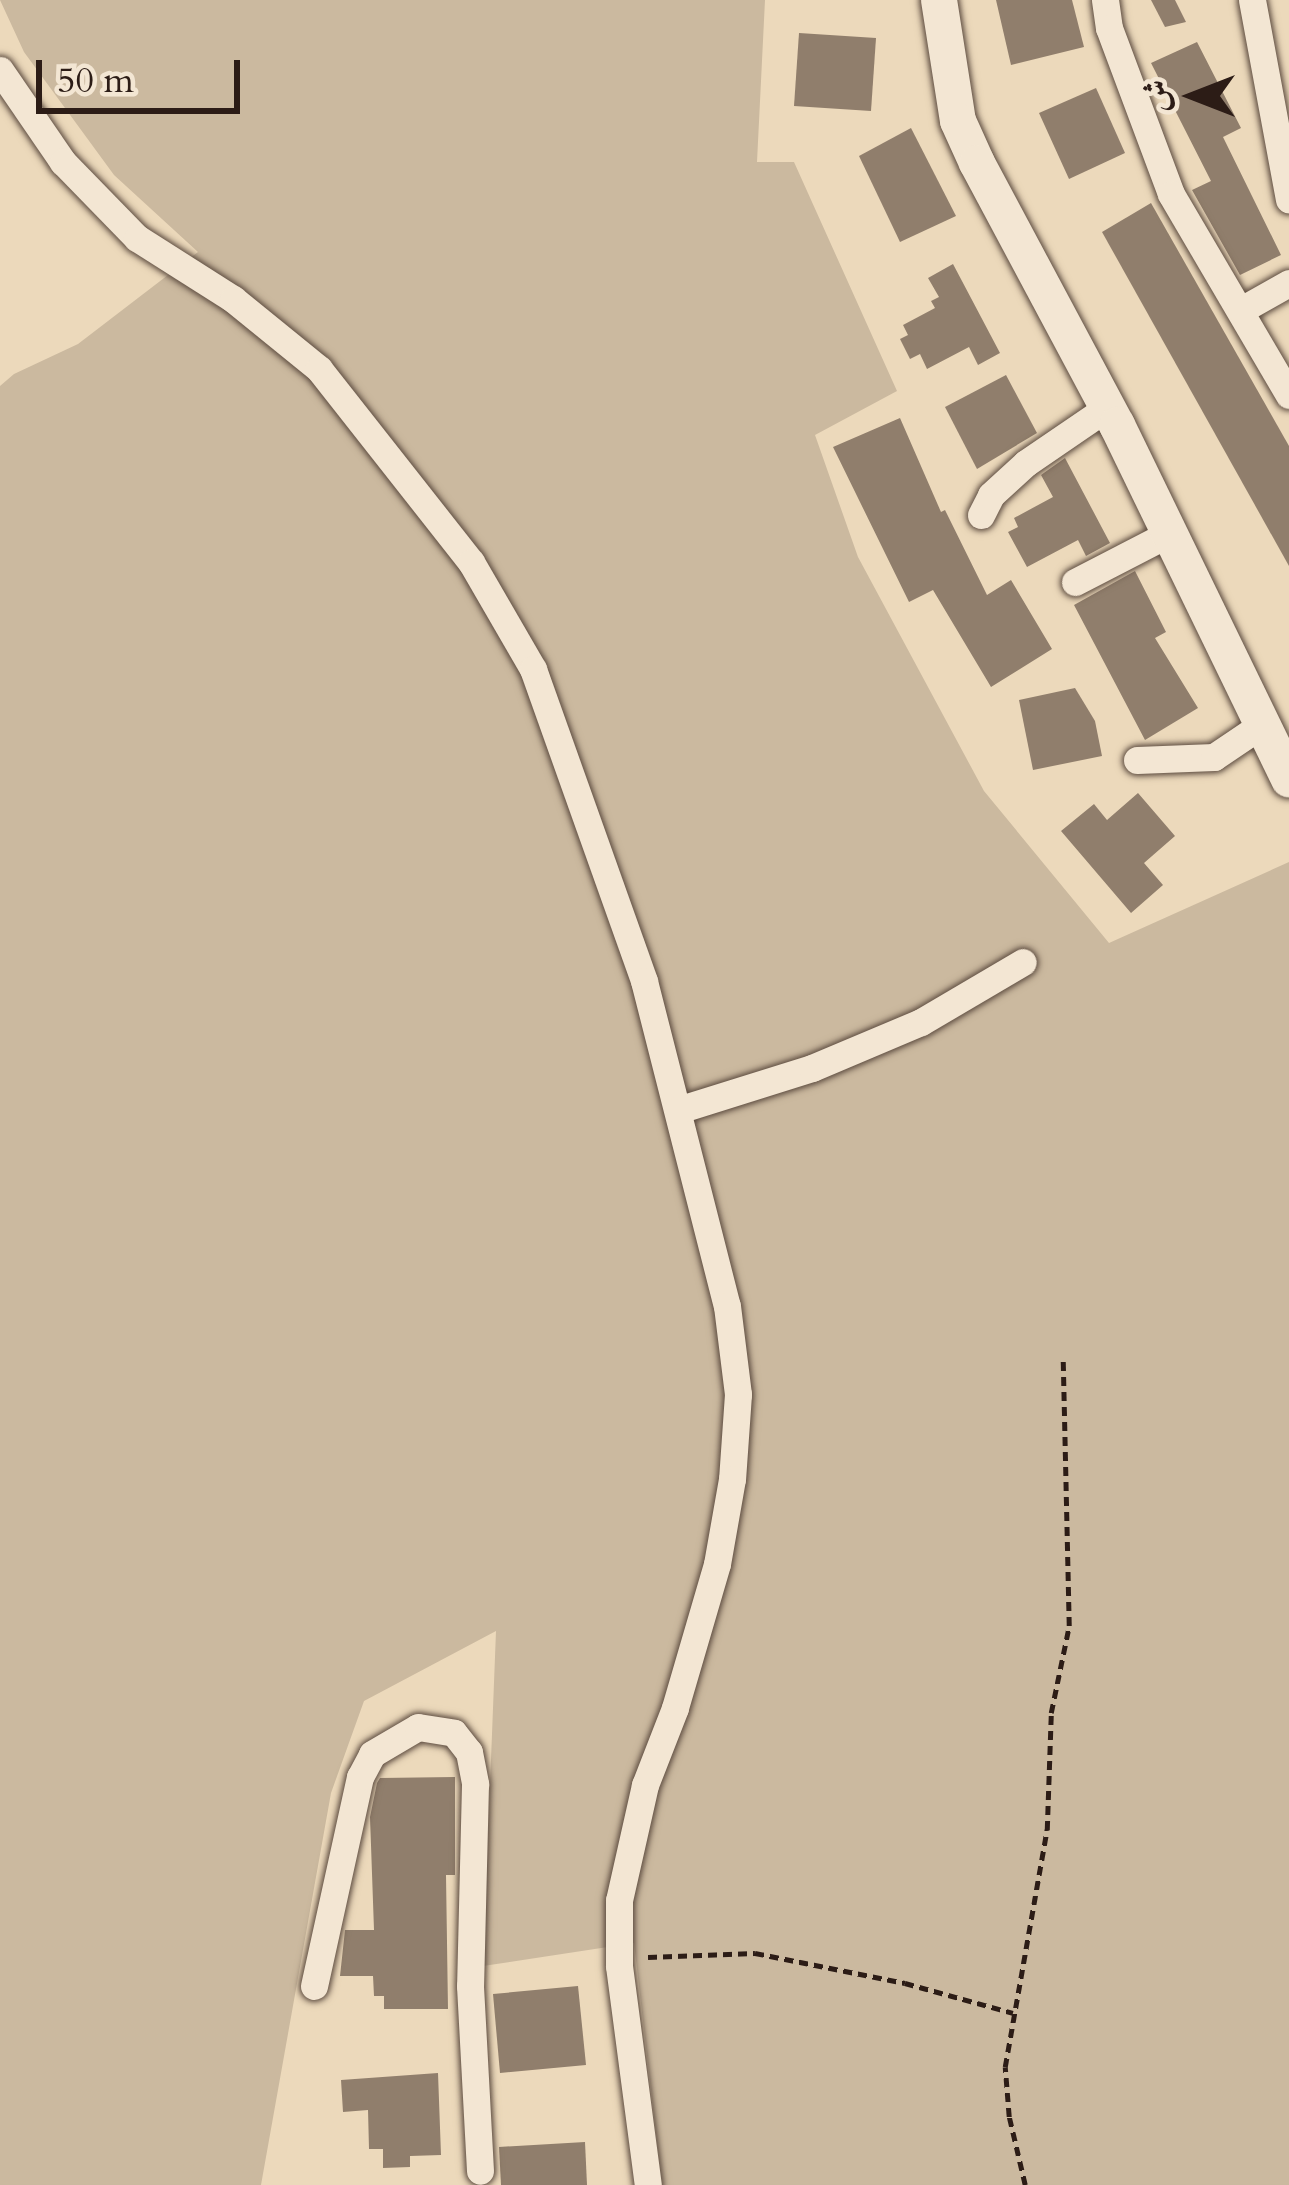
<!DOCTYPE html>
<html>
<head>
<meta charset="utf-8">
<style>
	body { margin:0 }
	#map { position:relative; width:1289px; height:2185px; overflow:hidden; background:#ecd9bb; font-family:Cardo,Amiri,serif }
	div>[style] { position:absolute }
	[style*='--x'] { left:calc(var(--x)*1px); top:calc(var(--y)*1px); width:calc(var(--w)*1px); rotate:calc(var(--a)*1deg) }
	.green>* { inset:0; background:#cbb99f }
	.building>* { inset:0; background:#907e6c }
	.path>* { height:4.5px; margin-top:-2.25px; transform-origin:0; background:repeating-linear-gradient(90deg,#2c1c16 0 9px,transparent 0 15px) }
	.roads { filter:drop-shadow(0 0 3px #5c4b3f) drop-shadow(0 0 3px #5c4b3f) }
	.street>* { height:27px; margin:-13.5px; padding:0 13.5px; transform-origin:13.5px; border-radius:13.5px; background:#f3e6d3 }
	.secondary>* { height:36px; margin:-18px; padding:0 18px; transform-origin:18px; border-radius:18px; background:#f3e6d3 }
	span { translate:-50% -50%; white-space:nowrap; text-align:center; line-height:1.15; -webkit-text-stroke:9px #f3e6d3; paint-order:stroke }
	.north { position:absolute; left:1133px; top:36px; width:120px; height:120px; -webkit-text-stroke:9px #f3e6d3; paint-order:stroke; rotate:270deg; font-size:33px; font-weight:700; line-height:48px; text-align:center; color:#2c1c16 }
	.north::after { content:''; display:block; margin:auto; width:42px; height:54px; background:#2c1c16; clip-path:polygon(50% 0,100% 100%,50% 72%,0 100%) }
	.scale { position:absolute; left:36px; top:60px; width:204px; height:54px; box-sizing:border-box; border:6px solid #2c1c16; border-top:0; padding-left:15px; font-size:36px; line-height:42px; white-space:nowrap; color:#2c1c16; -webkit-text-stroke:9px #f3e6d3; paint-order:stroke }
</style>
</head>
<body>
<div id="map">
	<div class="green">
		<i style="clip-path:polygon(0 0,765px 0,757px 162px,794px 162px,897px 391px,815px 435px,858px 557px,984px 791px,1109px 943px,1289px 862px,1289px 2185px,662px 2185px,634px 1943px,483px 1966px,496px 1631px,364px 1701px,331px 1793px,261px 2185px,0 2185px,0 386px,14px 374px,78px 344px,198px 252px,114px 175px,24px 52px)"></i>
	</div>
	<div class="building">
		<i style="clip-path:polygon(996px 0,1072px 0,1084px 47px,1011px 65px)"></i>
		<i style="clip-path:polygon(1151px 0,1175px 0,1186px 22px,1165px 27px)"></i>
		<i style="clip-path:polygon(799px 33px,876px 38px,871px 111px,794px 106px)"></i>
		<i style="clip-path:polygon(1197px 42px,1241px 128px,1223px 137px,1281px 255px,1240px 275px,1192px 190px,1211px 181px,1151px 63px)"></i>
		<i style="clip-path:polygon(1096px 88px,1125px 153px,1069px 179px,1039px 113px)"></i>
		<i style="clip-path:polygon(911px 128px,956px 216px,900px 242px,859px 156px)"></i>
		<i style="clip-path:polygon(1151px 203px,1289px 446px,1289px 566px,1102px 232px)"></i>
		<i style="clip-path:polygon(953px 264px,1000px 353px,978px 365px,969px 347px,927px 369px,920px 354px,910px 359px,900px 339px,908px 335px,903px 325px,935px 308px,931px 301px,939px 297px,928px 278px)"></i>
		<i style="clip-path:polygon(1006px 375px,1037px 433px,977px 469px,945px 407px)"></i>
		<i style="clip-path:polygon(900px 418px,941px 512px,945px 510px,987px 595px,1011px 580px,1052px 649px,991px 687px,933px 590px,909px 602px,833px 447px)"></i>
		<i style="clip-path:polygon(1065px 458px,1110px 543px,1086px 556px,1078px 540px,1027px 567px,1008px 532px,1018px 527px,1014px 518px,1053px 497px,1041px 475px)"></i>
		<i style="clip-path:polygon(1135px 571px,1166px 632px,1155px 638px,1198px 708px,1145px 740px,1074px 605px)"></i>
		<i style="clip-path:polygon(1075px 688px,1095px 721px,1102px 756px,1033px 770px,1019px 700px)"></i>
		<i style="clip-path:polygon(1138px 793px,1175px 836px,1144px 863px,1163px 885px,1131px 913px,1061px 831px,1094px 804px,1107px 820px)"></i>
		<i style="clip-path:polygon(455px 1777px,455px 1875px,446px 1875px,448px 2009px,384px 2009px,384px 1996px,374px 1996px,373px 1976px,340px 1976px,345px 1930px,374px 1930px,370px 1817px,377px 1783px,380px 1778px)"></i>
		<i style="clip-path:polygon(578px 1986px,586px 2065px,500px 2073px,493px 1994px)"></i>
		<i style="clip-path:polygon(438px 2073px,441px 2155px,410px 2156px,410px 2167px,383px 2168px,383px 2149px,369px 2149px,368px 2110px,343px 2112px,341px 2080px)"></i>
		<i style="clip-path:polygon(585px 2142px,587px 2185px,501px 2185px,499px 2147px)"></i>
	</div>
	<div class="path">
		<i style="--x:648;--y:1957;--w:107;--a:-2.1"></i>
		<i style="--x:755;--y:1953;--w:153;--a:11.3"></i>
		<i style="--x:905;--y:1983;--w:112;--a:15.5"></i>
		<i style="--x:1025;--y:2185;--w:70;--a:-103.2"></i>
		<i style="--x:1009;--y:2117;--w:50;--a:-94.6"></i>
		<i style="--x:1005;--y:2067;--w:241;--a:-80"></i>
		<i style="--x:1047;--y:1830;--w:117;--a:-88"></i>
		<i style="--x:1051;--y:1713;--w:89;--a:-78.3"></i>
		<i style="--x:1069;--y:1626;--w:265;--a:-91.3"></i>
	</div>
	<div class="roads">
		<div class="street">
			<i style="--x:1105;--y:0;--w:28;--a:82"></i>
			<i style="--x:1109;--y:28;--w:177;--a:69.5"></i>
			<i style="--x:1171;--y:194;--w:233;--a:59.6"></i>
			<i style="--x:1252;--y:0;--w:203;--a:79.5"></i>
			<i style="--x:0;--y:70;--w:112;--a:55.6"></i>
			<i style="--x:63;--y:162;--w:106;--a:45.8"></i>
			<i style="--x:137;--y:238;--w:114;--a:32.4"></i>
			<i style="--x:233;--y:299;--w:111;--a:39.1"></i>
			<i style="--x:319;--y:369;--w:246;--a:51.8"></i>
			<i style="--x:471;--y:562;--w:124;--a:59.9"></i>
			<i style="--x:533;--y:669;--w:331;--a:70.4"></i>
			<i style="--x:644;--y:981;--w:335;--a:75.7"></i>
			<i style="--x:727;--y:1306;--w:89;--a:82.9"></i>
			<i style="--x:738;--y:1394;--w:85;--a:94"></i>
			<i style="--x:732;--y:1479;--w:86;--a:100"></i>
			<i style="--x:717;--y:1564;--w:150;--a:106.3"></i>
			<i style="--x:675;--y:1708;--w:83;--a:111.3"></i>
			<i style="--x:645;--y:1785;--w:118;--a:102.7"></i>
			<i style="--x:619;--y:1900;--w:66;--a:90"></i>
			<i style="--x:619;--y:1966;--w:221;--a:82.5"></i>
			<i style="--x:1241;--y:310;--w:55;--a:-29.4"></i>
			<i style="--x:981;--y:515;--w:22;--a:-63"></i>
			<i style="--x:991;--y:495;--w:47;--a:-42.4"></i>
			<i style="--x:1026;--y:463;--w:99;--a:-34.3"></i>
			<i style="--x:1075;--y:582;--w:107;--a:-27.3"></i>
			<i style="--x:1137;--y:760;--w:77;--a:-2.2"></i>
			<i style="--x:1214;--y:757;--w:59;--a:-34"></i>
			<i style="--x:678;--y:1110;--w:140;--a:-17.4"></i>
			<i style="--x:812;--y:1068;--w:118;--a:-22.9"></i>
			<i style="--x:921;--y:1022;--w:118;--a:-30.5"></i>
			<i style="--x:314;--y:1986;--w:214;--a:-77.6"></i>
			<i style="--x:360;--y:1777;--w:26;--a:-62"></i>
			<i style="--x:372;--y:1754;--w:53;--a:-30.4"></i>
			<i style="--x:418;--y:1727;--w:36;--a:9"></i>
			<i style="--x:454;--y:1733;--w:24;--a:52"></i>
			<i style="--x:469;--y:1752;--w:33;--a:79"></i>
			<i style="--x:475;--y:1784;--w:202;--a:91.4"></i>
			<i style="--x:470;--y:1986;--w:185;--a:86.9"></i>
		</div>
		<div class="secondary">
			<i style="--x:939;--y:0;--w:122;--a:81.1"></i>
			<i style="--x:958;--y:121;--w:46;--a:65.7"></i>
			<i style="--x:977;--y:163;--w:297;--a:61.9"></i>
			<i style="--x:1117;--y:425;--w:394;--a:64.1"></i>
		</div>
	</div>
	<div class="north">ش</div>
	<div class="scale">50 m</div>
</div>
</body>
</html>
